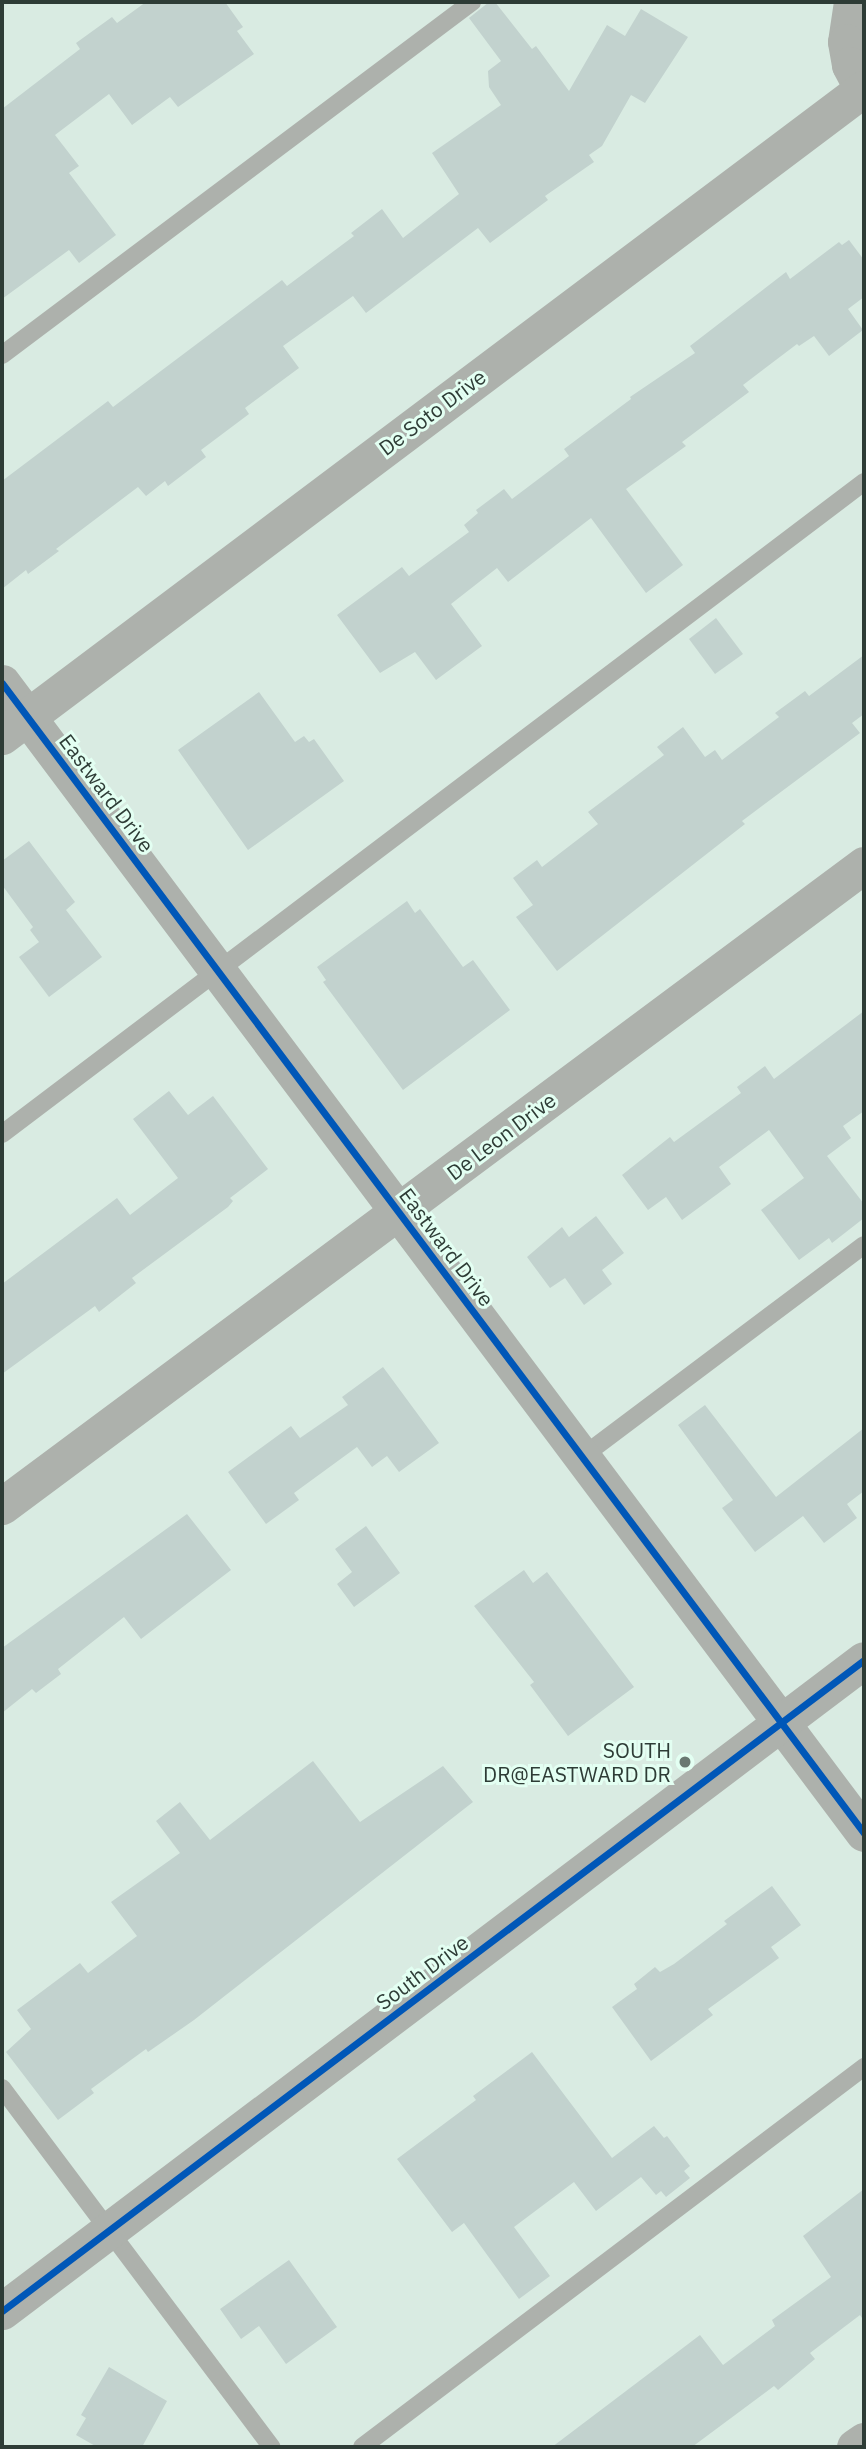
<!DOCTYPE html>
<html>
<head>
<meta charset="utf-8">
<style>
	body { margin:0 }
	#map { position:relative; width:866px; height:2449px; overflow:hidden; background:#d9ebe2; font-family:"IBM Plex Sans",sans-serif }
	div>[style] { position:absolute }
	[style*='--x'] { left:calc(var(--x)*1px); top:calc(var(--y)*1px); width:calc(var(--w)*1px); rotate:calc(var(--a)*1deg) }
	.building>* { inset:0; background:#c2d2ce }
	.lane>* { height:18px; margin:-9px; padding:0 9px; transform-origin:9px; border-radius:9px; background:#adb1ac }
	.street>* { height:37px; margin:-18.5px; padding:0 18.5px; transform-origin:18.5px; border-radius:18.5px; background:#adb1ac }
	.cycleway>* { height:7px; margin:-3.5px; padding:0 3.5px; transform-origin:3.5px; border-radius:3.5px; background:#0057b8 }
	.dots>* { width:19px; height:19px; translate:-50% -50%; box-sizing:border-box; border:4px solid #e3fff2; border-radius:50% }
	span { translate:-50% -50%; white-space:nowrap; text-align:center; line-height:1.15; -webkit-text-stroke:6px #e3fff2; paint-order:stroke }
	.street-label { font-size:21px; color:#2e3c36 }
	.poi-label { font-size:21px; color:#2e3c36 }
	.right { translate:-100% -50%; text-align:right }
	.frame { position:absolute; inset:0; border:4px solid #2e3c36; pointer-events:none }
</style>
</head>
<body>
<div id="map">
	<div class="building">
		<i style="clip-path:polygon(146px 2px,225px 2px,243px 27px,237px 31px,254px 54px,178px 107px,170px 97px,132px 125px,109px 94px,55px 135px,79px 166px,69px 173px,116px 235px,79px 263px,69px 250px,2px 299px,2px 109px,80px 49px,76px 43px,112px 17px,117px 23px)"></i>
		<i style="clip-path:polygon(489px 2px,495px 2px,532px 49px,536px 46px,569px 91px,607px 25px,625px 36px,641px 9px,688px 37px,645px 103px,631px 95px,602px 146px,589px 155px,594px 162px,545px 196px,548px 200px,490px 243px,478px 228px,366px 313px,353px 296px,283px 346px,299px 368px,245px 408px,249px 414px,201px 450px,206px 457px,168px 486px,165px 481px,146px 496px,138px 487px,56px 549px,59px 551px,28px 574px,26px 570px,2px 589px,2px 481px,108px 401px,113px 407px,282px 280px,287px 286px,354px 236px,351px 233px,382px 209px,403px 238px,459px 194px,432px 153px,501px 105px,489px 87px,488px 71px,501px 61px,469px 18px)"></i>
		<i style="clip-path:polygon(849px 240px,864px 260px,864px 297px,848px 309px,863px 330px,829px 356px,814px 336px,799px 346px,797px 344px,743px 385px,749px 392px,682px 442px,686px 446px,626px 489px,683px 565px,646px 593px,591px 518px,508px 582px,497px 568px,451px 604px,482px 646px,436px 680px,415px 652px,380px 673px,337px 615px,402px 567px,409px 576px,469px 532px,464px 525px,478px 513px,476px 510px,504px 489px,512px 499px,569px 456px,564px 449px,631px 399px,630px 397px,695px 353px,690px 346px,786px 272px,790px 279px,839px 242px,842px 245px)"></i>
		<i style="clip-path:polygon(716px 618px,743px 654px,715px 674px,689px 639px)"></i>
		<i style="clip-path:polygon(864px 655px,864px 714px,852px 723px,860px 733px,742px 821px,745px 824px,557px 971px,516px 917px,533px 905px,513px 878px,537px 860px,542px 867px,598px 824px,588px 812px,664px 755px,657px 747px,683px 727px,705px 757px,715px 750px,722px 760px,779px 717px,775px 713px,805px 691px,809px 696px)"></i>
		<i style="clip-path:polygon(259px 692px,295px 742px,304px 736px,309px 742px,314px 739px,344px 781px,248px 850px,178px 750px)"></i>
		<i style="clip-path:polygon(29px 841px,75px 902px,66px 910px,102px 957px,49px 997px,19px 957px,39px 942px,30px 930px,33px 927px,2px 885px,2px 861px)"></i>
		<i style="clip-path:polygon(407px 901px,415px 913px,420px 909px,463px 967px,473px 960px,510px 1010px,403px 1090px,323px 982px,326px 980px,317px 967px)"></i>
		<i style="clip-path:polygon(864px 1011px,864px 1111px,843px 1126px,851px 1138px,827px 1156px,864px 1204px,864px 1218px,832px 1243px,829px 1238px,799px 1260px,761px 1210px,804px 1178px,769px 1130px,719px 1167px,731px 1184px,682px 1220px,666px 1197px,648px 1210px,622px 1175px,670px 1137px,674px 1142px,741px 1093px,737px 1087px,765px 1066px,774px 1079px)"></i>
		<i style="clip-path:polygon(169px 1091px,188px 1115px,213px 1096px,268px 1169px,230px 1198px,233px 1201px,228px 1207px,132px 1278px,136px 1283px,99px 1312px,95px 1306px,2px 1374px,2px 1284px,117px 1198px,130px 1215px,178px 1178px,133px 1119px)"></i>
		<i style="clip-path:polygon(596px 1216px,624px 1253px,602px 1270px,612px 1284px,584px 1305px,565px 1278px,550px 1288px,527px 1257px,562px 1227px,569px 1237px)"></i>
		<i style="clip-path:polygon(383px 1367px,439px 1443px,399px 1472px,387px 1456px,372px 1467px,357px 1447px,294px 1493px,299px 1500px,266px 1524px,228px 1472px,291px 1426px,300px 1438px,348px 1405px,342px 1397px)"></i>
		<i style="clip-path:polygon(705px 1405px,776px 1497px,864px 1428px,864px 1491px,847px 1504px,857px 1518px,824px 1543px,803px 1516px,755px 1552px,722px 1508px,733px 1500px,678px 1425px)"></i>
		<i style="clip-path:polygon(187px 1514px,231px 1570px,141px 1639px,124px 1617px,58px 1669px,61px 1674px,36px 1693px,32px 1689px,2px 1713px,2px 1648px)"></i>
		<i style="clip-path:polygon(366px 1526px,400px 1573px,354px 1607px,337px 1584px,352px 1572px,335px 1549px)"></i>
		<i style="clip-path:polygon(524px 1570px,533px 1583px,547px 1572px,634px 1687px,568px 1736px,530px 1685px,534px 1682px,474px 1606px)"></i>
		<i style="clip-path:polygon(313px 1761px,360px 1822px,443px 1766px,473px 1802px,194px 2020px,148px 2052px,146px 2049px,91px 2089px,94px 2093px,58px 2120px,6px 2052px,31px 2029px,17px 2010px,80px 1963px,88px 1973px,137px 1936px,111px 1902px,180px 1853px,156px 1821px,180px 1802px,210px 1840px)"></i>
		<i style="clip-path:polygon(772px 1886px,801px 1925px,771px 1947px,779px 1958px,708px 2009px,713px 2015px,651px 2061px,612px 2007px,637px 1989px,634px 1984px,655px 1967px,660px 1972px,674px 1964px,727px 1924px,724px 1921px)"></i>
		<i style="clip-path:polygon(532px 2052px,612px 2158px,654px 2126px,664px 2138px,667px 2136px,690px 2166px,684px 2171px,690px 2178px,666px 2197px,661px 2191px,656px 2195px,641px 2177px,596px 2211px,574px 2182px,514px 2227px,550px 2276px,519px 2299px,464px 2223px,452px 2232px,397px 2159px,476px 2100px,473px 2096px)"></i>
		<i style="clip-path:polygon(864px 2189px,864px 2321px,860px 2315px,810px 2353px,815px 2359px,778px 2390px,774px 2386px,692px 2447px,552px 2447px,700px 2335px,723px 2365px,775px 2326px,772px 2320px,831px 2277px,803px 2236px)"></i>
		<i style="clip-path:polygon(289px 2260px,337px 2327px,286px 2364px,259px 2326px,241px 2339px,220px 2309px)"></i>
		<i style="clip-path:polygon(109px 2367px,167px 2401px,142px 2447px,97px 2447px,76px 2435px,86px 2418px,81px 2415px)"></i>
	</div>
	<div class="lane">
		<i style="--x:2;--y:355;--w:588;--a:-36.91"></i>
		<i style="--x:2;--y:1134;--w:1081;--a:-37.1"></i>
		<i style="--x:583;--y:1456;--w:351;--a:-36.9"></i>
		<i style="--x:2;--y:2088;--w:449;--a:53.1"></i>
		<i style="--x:362;--y:2447;--w:630;--a:-37.12"></i>
	</div>
	<div class="street">
		<i style="--x:852;--y:2;--w:40;--a:98.5"></i>
		<i style="--x:846;--y:42;--w:23;--a:80"></i>
		<i style="--x:850;--y:65;--w:30;--a:62"></i>
		<i style="--x:2;--y:683;--w:1437;--a:53.15"></i>
		<i style="--x:2;--y:736;--w:1077;--a:-36.92"></i>
		<i style="--x:2;--y:1506;--w:1074;--a:-36.64"></i>
		<i style="--x:2;--y:2311;--w:1080;--a:-37.06"></i>
		<i style="--x:855;--y:2447;--w:11;--a:-34"></i>
	</div>
	<div class="cycleway">
		<i style="--x:2;--y:683;--w:1437;--a:53.15"></i>
		<i style="--x:2;--y:2311;--w:1080;--a:-37.06"></i>
	</div>
	<div class="dots">
		<i style="left:685px;top:1762px;background:#6a7972"></i>
	</div>
	<div class="street-label">
		<span style="left:432px;top:412px;rotate:-37deg">De Soto Drive</span>
		<span style="left:107px;top:793px;rotate:53deg">Eastward Drive</span>
		<span style="left:501px;top:1136px;rotate:-37deg">De Leon Drive</span>
		<span style="left:447px;top:1247px;rotate:53deg">Eastward Drive</span>
		<span style="left:422px;top:1972px;rotate:-37deg">South Drive</span>
	</div>
	<div class="poi-label">
		<span class="right" style="left:671px;top:1762px">SOUTH<br>DR@EASTWARD DR</span>
	</div>
	<div class="frame"></div>
</div>
</body>
</html>
